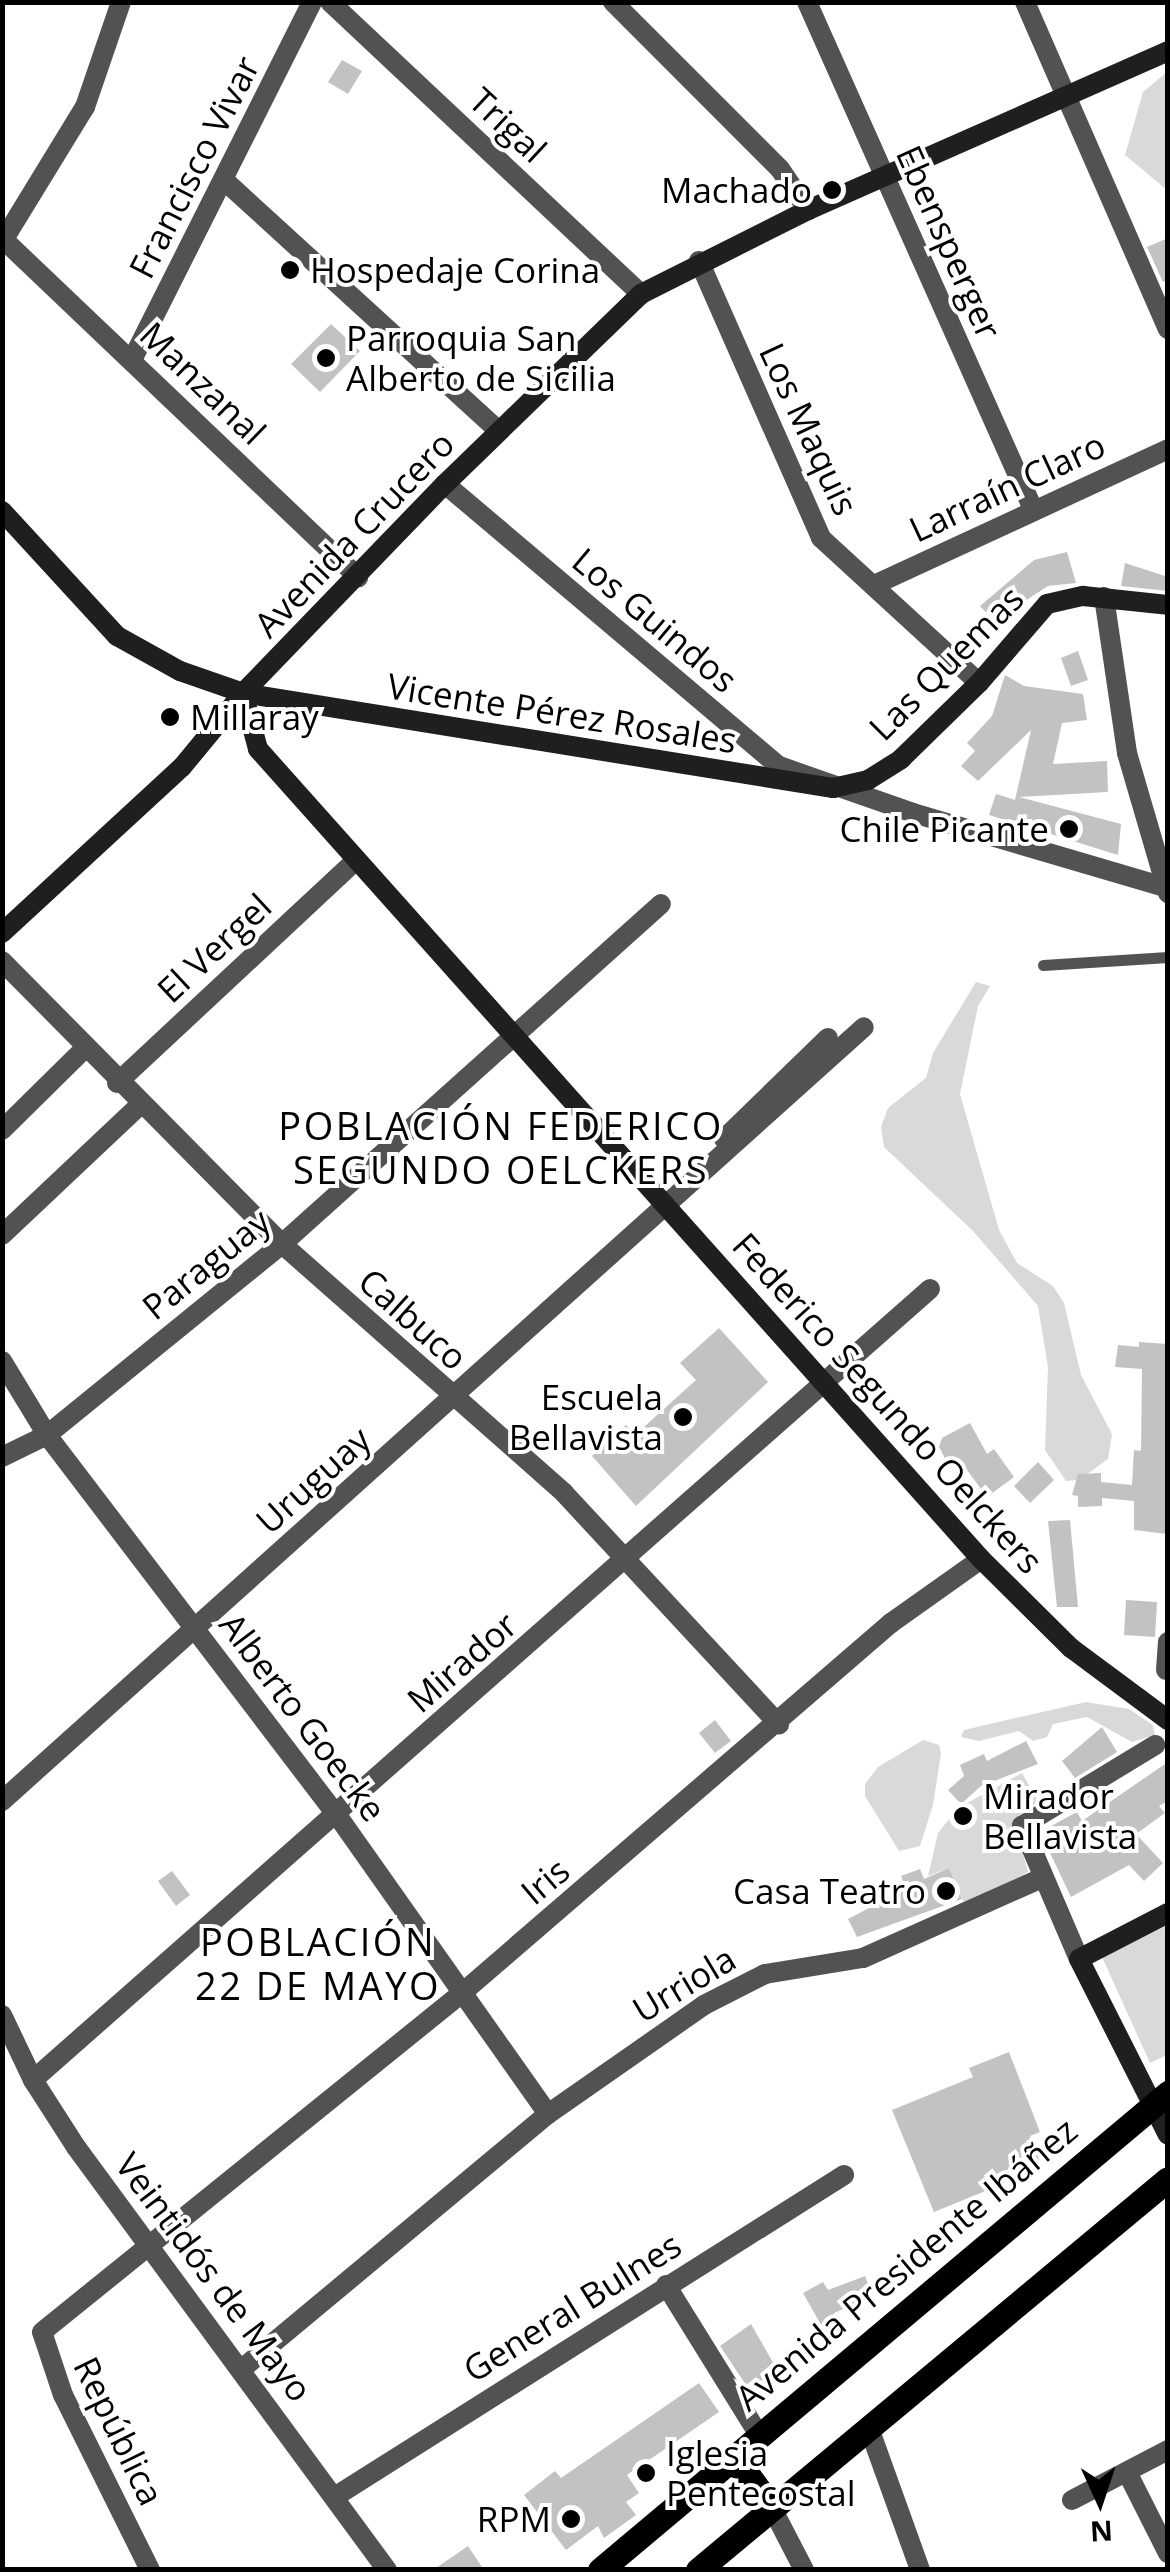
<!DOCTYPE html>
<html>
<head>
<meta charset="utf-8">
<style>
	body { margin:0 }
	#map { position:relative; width:1170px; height:2572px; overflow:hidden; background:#fff; font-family:"Open Sans",sans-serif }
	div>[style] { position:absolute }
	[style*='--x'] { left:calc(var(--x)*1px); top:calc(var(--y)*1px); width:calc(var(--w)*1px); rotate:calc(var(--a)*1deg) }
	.green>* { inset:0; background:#d9d9d9 }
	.building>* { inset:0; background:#c2c2c2 }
	.lane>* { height:11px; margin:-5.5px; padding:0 5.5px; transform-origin:5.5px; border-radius:5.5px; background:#525252 }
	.street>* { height:20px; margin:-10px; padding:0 10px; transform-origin:10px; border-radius:10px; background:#525252 }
	.secondary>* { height:20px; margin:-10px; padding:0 10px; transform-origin:10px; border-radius:10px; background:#1f1f1f }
	.primary>* { height:25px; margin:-12.5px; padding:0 12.5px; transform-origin:12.5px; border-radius:12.5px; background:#000 }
	.dots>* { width:28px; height:28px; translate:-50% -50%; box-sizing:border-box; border:5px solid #fff; border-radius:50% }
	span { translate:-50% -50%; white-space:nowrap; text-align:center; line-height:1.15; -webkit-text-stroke:8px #fff; paint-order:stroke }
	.street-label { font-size:35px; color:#000 }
	.poi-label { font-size:35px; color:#000 }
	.right { translate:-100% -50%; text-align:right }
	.left { translate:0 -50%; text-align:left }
	.neighbourhood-label { font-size:38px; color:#000; letter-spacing:2.5px }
	.frame { position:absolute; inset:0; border:5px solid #000; pointer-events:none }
	.north { position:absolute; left:1050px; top:2452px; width:100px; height:100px; -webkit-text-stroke:8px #fff; paint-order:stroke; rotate:177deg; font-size:28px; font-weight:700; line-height:40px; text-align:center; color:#000 }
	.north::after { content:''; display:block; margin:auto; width:35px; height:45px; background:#000; clip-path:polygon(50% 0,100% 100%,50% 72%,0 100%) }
</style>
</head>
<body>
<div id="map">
	<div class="green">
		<i style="clip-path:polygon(1167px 72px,1167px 190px,1125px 155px,1143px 92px)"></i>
		<i style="clip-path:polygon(976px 982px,990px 986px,978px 1006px,960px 1094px,999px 1230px,1017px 1263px,1053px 1286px,1064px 1303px,1081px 1375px,1112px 1434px,1108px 1459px,1079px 1480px,1066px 1481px,1045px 1450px,1048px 1367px,1038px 1306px,973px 1231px,884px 1147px,881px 1127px,888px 1108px,926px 1078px,933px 1053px)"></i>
		<i style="clip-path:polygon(1086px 1702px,1129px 1709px,1153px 1725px,1155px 1735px,1132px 1742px,1087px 1717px,1053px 1724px,1047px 1737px,1033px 1741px,1019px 1731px,979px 1741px,961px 1737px,964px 1730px)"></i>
		<i style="clip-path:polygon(923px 1740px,939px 1745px,941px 1753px,933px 1805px,920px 1846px,899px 1851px,865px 1796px,865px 1784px,878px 1767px)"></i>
		<i style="clip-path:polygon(1022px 1773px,1038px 1801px,1014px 1823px,1028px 1872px,965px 1905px,949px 1868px,928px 1876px,938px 1833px,958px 1808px)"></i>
		<i style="clip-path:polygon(1167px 1925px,1167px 2055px,1150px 2063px,1102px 1957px)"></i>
	</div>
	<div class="building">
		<i style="clip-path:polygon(342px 60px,362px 71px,348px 94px,328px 82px)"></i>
		<i style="clip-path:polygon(1168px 238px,1168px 280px,1163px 282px,1147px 247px)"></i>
		<i style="clip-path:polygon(331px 324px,360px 351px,320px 392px,291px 364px)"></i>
		<i style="clip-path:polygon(1067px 552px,1076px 583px,1048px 586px,994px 621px,980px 606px,1034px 560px)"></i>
		<i style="clip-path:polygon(1125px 563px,1168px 577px,1168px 591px,1121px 586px)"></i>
		<i style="clip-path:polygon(1078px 651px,1088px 680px,1071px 686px,1061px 658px)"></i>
		<i style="clip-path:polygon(1005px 675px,1024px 686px,1083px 694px,1087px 720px,1062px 723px,1053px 764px,1107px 761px,1108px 792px,1019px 797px,1121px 824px,1118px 855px,989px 815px,996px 794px,1015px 800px,1031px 730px,978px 781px,961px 766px,975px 751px,967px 743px,992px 716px)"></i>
		<i style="clip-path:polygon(719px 1328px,768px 1382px,636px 1506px,592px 1456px,626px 1425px,635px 1435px,696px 1380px,680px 1363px)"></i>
		<i style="clip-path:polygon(1139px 1342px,1168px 1344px,1167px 1534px,1134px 1530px,1134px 1501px,1102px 1498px,1102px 1506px,1078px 1507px,1078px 1496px,1072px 1495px,1078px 1474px,1101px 1473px,1101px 1482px,1132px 1485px,1134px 1450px,1141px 1451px,1142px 1369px,1115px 1367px,1118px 1345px,1139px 1347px)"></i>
		<i style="clip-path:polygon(970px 1423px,987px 1454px,994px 1449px,1014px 1477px,987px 1497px,961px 1462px,950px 1468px,939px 1447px,942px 1438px)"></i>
		<i style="clip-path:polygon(1038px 1462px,1054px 1480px,1030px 1503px,1014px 1486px)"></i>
		<i style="clip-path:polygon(1070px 1520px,1078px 1607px,1057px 1607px,1048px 1521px)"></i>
		<i style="clip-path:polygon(1126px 1600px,1157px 1602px,1155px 1637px,1124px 1635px)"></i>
		<i style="clip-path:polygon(715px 1720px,731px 1741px,715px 1753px,699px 1733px)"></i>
		<i style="clip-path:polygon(1102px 1727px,1117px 1752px,1075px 1778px,1062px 1761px)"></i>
		<i style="clip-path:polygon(1026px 1741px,1038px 1764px,981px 1786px,961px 1804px,948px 1790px,964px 1776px,960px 1765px,984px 1754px,987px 1761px)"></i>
		<i style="clip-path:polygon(1168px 1762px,1168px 1801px,1159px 1806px,1165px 1813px,1136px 1834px,1163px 1863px,1144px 1881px,1129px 1865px,1071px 1897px,1040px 1832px,1077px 1812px,1082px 1821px)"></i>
		<i style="clip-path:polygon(949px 1868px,962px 1899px,857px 1937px,848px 1919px,906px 1889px,901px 1876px,920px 1869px,924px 1879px)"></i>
		<i style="clip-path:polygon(172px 1871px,190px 1895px,176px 1906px,158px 1881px)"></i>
		<i style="clip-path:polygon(1009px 2052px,1040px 2132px,1030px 2136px,1039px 2160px,1002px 2174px,1005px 2183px,934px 2212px,892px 2110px,973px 2077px,969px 2068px)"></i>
		<i style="clip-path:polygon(865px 2276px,873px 2297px,834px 2313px,839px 2320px,824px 2330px,803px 2293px,823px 2282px,828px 2290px)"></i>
		<i style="clip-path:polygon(751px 2324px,779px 2373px,752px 2394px,720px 2346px)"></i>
		<i style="clip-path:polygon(699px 2383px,719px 2412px,627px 2475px,639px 2493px,626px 2502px,636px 2515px,604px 2538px,598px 2526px,566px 2550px,524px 2495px,555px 2471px,561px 2478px)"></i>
		<i style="clip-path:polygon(468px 2546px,484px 2570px,433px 2570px)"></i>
	</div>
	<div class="lane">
		<i style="--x:1043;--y:965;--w:125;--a:-3.7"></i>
	</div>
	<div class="street">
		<i style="--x:330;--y:2;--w:427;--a:43.2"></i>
		<i style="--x:613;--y:2;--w:236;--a:45"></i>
		<i style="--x:780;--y:169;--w:50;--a:55.7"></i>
		<i style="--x:807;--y:2;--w:553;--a:65.98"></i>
		<i style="--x:1025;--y:2;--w:357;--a:66.4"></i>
		<i style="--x:225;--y:181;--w:371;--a:42.4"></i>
		<i style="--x:2;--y:238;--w:492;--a:43.6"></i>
		<i style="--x:4;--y:239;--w:155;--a:-58.5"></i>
		<i style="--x:85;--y:107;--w:111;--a:-71.1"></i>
		<i style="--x:699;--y:261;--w:303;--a:66.2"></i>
		<i style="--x:821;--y:538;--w:214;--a:42.5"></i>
		<i style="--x:132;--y:360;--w:401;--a:-63.3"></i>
		<i style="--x:445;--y:484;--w:437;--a:40.2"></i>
		<i style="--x:779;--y:766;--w:142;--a:19.3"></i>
		<i style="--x:913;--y:813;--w:263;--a:16.4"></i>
		<i style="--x:874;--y:585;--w:324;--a:-24.8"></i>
		<i style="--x:1104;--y:597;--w:158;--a:81.6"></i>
		<i style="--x:1127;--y:753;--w:146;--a:73.7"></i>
		<i style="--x:2;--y:961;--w:398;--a:45.3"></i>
		<i style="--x:282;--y:1244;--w:376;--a:41.4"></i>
		<i style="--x:564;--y:1493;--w:316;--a:47.1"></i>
		<i style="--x:117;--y:1083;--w:327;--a:-43"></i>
		<i style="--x:2;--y:1130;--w:115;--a:-44.6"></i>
		<i style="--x:724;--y:1139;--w:145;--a:-44.2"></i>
		<i style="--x:2;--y:1235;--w:188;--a:-43.3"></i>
		<i style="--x:2;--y:1361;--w:87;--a:58.7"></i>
		<i style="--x:47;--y:1435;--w:478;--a:52.7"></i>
		<i style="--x:337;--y:1815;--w:366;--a:54.8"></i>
		<i style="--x:2;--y:1457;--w:50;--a:-26.1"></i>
		<i style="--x:47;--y:1435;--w:303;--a:-39.1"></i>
		<i style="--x:282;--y:1244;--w:509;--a:-41.9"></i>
		<i style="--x:1166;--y:1670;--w:28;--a:-86"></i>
		<i style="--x:2;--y:1801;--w:1158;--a:-41.92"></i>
		<i style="--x:1079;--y:1959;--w:145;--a:-113.2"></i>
		<i style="--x:1022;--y:1826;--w:156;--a:-31.3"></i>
		<i style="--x:2;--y:2015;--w:72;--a:64.5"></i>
		<i style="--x:33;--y:2080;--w:80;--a:57.3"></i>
		<i style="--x:76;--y:2147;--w:525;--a:53.68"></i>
		<i style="--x:33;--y:2080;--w:1196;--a:-41.41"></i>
		<i style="--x:666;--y:2285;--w:173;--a:58.2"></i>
		<i style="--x:243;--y:2368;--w:397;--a:-39.8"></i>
		<i style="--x:548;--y:2114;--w:190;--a:-34.9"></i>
		<i style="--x:704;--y:2005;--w:68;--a:-26.9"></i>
		<i style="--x:765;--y:1974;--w:99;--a:-9.3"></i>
		<i style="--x:863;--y:1958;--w:194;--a:-24.1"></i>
		<i style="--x:869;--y:2428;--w:151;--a:70.2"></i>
		<i style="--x:1127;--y:2472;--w:91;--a:63.2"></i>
		<i style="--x:336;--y:2496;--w:601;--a:-32.29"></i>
		<i style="--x:1072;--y:2500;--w:108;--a:-27.5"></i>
		<i style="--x:772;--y:2508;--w:70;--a:62.7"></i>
		<i style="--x:150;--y:2570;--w:195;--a:-116.4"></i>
		<i style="--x:63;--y:2395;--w:66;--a:-108.4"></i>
		<i style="--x:42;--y:2332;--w:540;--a:-38.91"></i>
		<i style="--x:462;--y:1993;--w:567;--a:-40.78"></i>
		<i style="--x:891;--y:1623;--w:110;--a:-35.4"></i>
	</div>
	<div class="secondary">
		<i style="--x:2;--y:511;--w:170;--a:47.4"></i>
		<i style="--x:117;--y:636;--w:72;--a:29.1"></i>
		<i style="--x:180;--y:671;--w:67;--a:19.2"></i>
		<i style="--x:243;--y:693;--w:598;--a:9.15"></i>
		<i style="--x:833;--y:788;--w:36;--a:-13"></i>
		<i style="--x:868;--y:780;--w:39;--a:-32"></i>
		<i style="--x:901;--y:759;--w:109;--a:-44.3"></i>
		<i style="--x:979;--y:683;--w:104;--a:-49.3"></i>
		<i style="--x:1047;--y:604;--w:37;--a:-13"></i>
		<i style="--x:1083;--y:596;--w:85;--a:6"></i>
		<i style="--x:243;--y:693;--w:58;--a:75"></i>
		<i style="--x:258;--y:749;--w:1086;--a:48.25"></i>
		<i style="--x:981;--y:1559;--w:127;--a:44.7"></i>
		<i style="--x:1071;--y:1648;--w:121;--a:36.6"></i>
		<i style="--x:2;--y:933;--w:245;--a:-42.7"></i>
		<i style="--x:182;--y:767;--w:96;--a:-50.5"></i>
		<i style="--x:243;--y:693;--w:291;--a:-46"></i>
		<i style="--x:445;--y:484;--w:273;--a:-44.1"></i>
		<i style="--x:641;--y:294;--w:187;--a:-26.7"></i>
		<i style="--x:808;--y:210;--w:394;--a:-23.8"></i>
		<i style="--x:1168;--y:1913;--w:100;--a:152.7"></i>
		<i style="--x:1079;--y:1959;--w:197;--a:63.2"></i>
	</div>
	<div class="primary">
		<i style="--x:724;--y:2461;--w:20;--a:20"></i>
		<i style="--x:743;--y:2468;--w:49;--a:54.1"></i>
		<i style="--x:600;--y:2570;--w:742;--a:-40.02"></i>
		<i style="--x:698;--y:2570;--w:611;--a:-39.76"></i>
	</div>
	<div class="dots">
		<i style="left:832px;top:190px;background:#000"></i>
		<i style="left:290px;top:270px;background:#000"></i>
		<i style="left:326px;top:358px;background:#000"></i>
		<i style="left:170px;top:717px;background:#000"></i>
		<i style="left:1069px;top:829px;background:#000"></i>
		<i style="left:683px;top:1417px;background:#000"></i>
		<i style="left:963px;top:1816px;background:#000"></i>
		<i style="left:946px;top:1891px;background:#000"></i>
		<i style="left:646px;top:2473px;background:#000"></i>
		<i style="left:571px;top:2519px;background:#000"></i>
	</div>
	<div class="street-label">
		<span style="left:508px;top:125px;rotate:43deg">Trigal</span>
		<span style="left:194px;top:167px;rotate:-63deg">Francisco Vivar</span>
		<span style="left:949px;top:242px;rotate:66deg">Ebensperger</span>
		<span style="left:203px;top:383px;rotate:44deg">Manzanal</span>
		<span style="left:809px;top:429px;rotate:65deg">Los Maquis</span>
		<span style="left:1007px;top:487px;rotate:-25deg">Larraín Claro</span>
		<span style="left:354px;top:534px;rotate:-46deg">Avenida Crucero</span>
		<span style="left:655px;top:620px;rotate:40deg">Los Guindos</span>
		<span style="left:946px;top:663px;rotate:-45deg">Las Quemas</span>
		<span style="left:562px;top:713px;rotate:9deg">Vicente Pérez Rosales</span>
		<span style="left:214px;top:948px;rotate:-43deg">El Vergel</span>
		<span style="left:206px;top:1264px;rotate:-39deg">Paraguay</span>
		<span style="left:413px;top:1319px;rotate:42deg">Calbuco</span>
		<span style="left:888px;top:1403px;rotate:48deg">Federico Segundo Oelckers</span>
		<span style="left:313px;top:1480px;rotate:-42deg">Uruguay</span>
		<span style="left:462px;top:1662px;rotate:-41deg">Mirador</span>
		<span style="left:303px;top:1717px;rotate:53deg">Alberto Goecke</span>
		<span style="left:545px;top:1881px;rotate:-40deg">Iris</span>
		<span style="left:684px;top:1984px;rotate:-31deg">Urriola</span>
		<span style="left:906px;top:2264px;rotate:-40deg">Avenida Presidente Ibáñez</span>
		<span style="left:214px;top:2277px;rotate:53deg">Veintidós de Mayo</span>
		<span style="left:572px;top:2307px;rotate:-32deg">General Bulnes</span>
		<span style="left:119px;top:2431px;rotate:64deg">República</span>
	</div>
	<div class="poi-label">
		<span class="right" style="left:812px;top:190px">Machado</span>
		<span class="left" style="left:310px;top:270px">Hospedaje Corina</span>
		<span class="left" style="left:346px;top:358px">Parroquia San<br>Alberto de Sicilia</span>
		<span class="left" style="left:190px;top:717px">Millaray</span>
		<span class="right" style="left:1049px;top:829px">Chile Picante</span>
		<span class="right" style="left:663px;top:1417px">Escuela<br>Bellavista</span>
		<span class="left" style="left:983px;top:1816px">Mirador<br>Bellavista</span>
		<span class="right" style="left:926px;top:1891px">Casa Teatro</span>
		<span class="left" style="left:666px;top:2473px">Iglesia<br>Pentecostal</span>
		<span class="right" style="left:551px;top:2519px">RPM</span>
	</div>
	<div class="neighbourhood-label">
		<span style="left:501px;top:1148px">POBLACIÓN FEDERICO<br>SEGUNDO OELCKERS</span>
		<span style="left:318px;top:1964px">POBLACIÓN<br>22 DE MAYO</span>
	</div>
	<div class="frame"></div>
	<div class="north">N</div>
</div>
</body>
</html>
